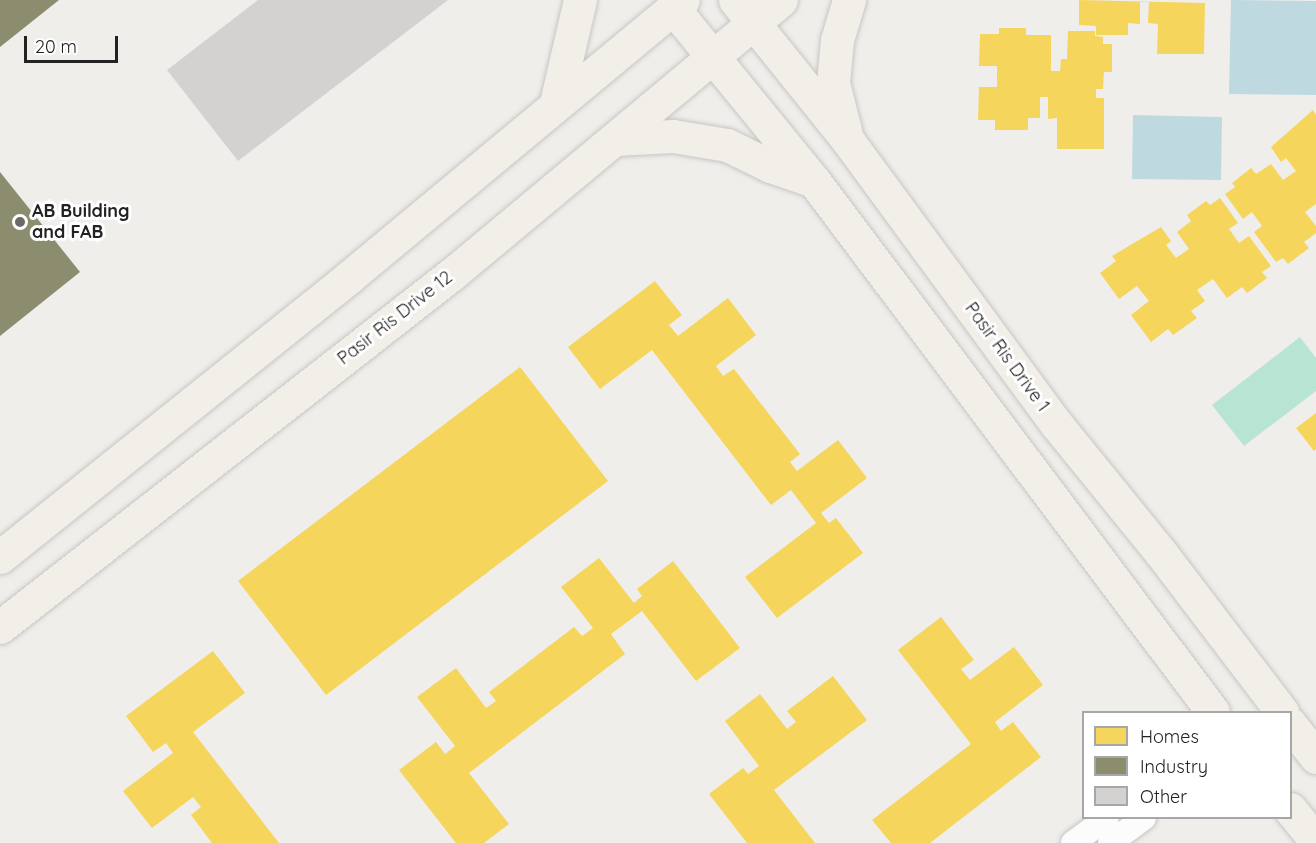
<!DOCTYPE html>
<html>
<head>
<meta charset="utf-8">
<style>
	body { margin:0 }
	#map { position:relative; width:1316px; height:843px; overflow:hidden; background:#efeeeb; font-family:Quicksand,sans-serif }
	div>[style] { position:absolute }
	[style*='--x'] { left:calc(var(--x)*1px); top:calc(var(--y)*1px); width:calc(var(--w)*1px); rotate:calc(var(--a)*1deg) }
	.pitch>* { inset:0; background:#b8e5d3 }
	.water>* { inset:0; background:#bfd9e1 }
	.homes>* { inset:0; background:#f6d55c }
	.industry>* { inset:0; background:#8c8c6e }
	.building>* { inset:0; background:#d4d2d0 }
	.roads { filter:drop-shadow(0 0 2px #c7c6c5) drop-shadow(0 0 2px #c7c6c5) }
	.street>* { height:24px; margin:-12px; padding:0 12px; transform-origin:12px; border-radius:12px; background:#fdfcfc }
	.primary>* { height:33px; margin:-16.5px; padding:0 16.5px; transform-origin:16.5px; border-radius:16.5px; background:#f2eee8 }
	.dots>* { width:16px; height:16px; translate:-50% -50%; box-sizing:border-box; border:3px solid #fff; border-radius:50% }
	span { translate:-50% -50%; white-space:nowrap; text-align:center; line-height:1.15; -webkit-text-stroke:6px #fff; paint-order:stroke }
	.poi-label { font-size:18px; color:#222; font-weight:700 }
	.left { translate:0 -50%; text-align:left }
	.street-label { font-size:18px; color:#222 }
	.legend { position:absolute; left:1082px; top:711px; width:210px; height:108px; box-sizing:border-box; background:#fff; border:2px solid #a7a7a7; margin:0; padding:8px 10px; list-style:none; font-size:18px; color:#222 }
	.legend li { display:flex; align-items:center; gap:12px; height:30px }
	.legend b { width:30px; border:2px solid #a7a7a7 }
	.scale { position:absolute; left:24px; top:36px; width:94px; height:27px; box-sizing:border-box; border:3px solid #222; border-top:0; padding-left:8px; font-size:18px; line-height:21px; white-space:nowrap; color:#222; -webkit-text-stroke:4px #fff; paint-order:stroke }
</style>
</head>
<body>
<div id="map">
	<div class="pitch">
		<i style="clip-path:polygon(1300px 337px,1316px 358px,1316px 391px,1244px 446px,1212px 405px)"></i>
	</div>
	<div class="water">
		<i style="clip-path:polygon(1231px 0,1316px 1px,1316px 95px,1229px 94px)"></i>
		<i style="clip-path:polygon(1133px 115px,1222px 117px,1221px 180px,1132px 179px)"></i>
	</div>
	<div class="homes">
		<i style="clip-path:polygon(1079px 0,1205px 3px,1204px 54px,1157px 54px,1158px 24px,1148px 23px,1149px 2px,1140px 2px,1140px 24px,1128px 23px,1128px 35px,1096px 35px,1096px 26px,1079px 25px)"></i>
		<i style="clip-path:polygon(999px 28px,1026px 28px,1026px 35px,1051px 35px,1051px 71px,1060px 71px,1061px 59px,1067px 59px,1068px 31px,1095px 31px,1095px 36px,1103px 37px,1103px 44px,1112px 44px,1112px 72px,1104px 72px,1103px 89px,1096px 89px,1096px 98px,1104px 98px,1104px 149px,1057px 149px,1057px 118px,1048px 119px,1048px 97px,1040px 97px,1040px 118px,1028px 118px,1028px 130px,995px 130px,995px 120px,978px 120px,979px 87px,997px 87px,997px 66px,979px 66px,980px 34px,999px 34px)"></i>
		<i style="clip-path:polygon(1313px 110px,1316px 115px,1316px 204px,1305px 212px,1316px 226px,1316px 233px,1304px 242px,1309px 248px,1288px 264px,1283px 258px,1276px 262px,1254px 232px,1262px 226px,1252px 212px,1243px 219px,1225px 194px,1235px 187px,1232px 183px,1251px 168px,1256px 174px,1271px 164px,1283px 180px,1296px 171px,1286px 158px,1281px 162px,1271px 147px)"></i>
		<i style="clip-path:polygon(1220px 198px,1238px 223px,1229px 229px,1239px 243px,1249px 236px,1271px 266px,1262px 272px,1267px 278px,1247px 293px,1242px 287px,1227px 298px,1213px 279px,1197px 290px,1205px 301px,1191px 311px,1197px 318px,1173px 335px,1168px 329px,1151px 342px,1131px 315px,1149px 301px,1137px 286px,1119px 299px,1100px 273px,1116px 261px,1112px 256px,1161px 227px,1171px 241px,1166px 245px,1176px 258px,1189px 249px,1177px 232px,1191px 221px,1187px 215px,1206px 201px,1210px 205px)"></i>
		<i style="clip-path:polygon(655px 281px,682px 315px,669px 325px,678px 336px,728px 298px,756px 335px,716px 366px,723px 376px,734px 369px,800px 454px,790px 462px,797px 471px,838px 440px,867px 478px,821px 513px,829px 523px,836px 518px,863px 553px,777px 618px,745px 577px,816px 523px,791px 490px,771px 505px,652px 350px,600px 389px,568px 347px)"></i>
		<i style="clip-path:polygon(520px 367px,608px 481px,326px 695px,238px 581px)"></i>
		<i style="clip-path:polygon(1316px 413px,1316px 449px,1314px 451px,1296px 428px)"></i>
		<i style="clip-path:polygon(599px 558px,634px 603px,642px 596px,637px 589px,673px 561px,740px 648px,696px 681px,642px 611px,611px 634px,625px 654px,469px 773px,509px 824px,484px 843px,456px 843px,399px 770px,436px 742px,445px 754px,455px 746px,417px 697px,456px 668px,486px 708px,496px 701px,489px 692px,574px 627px,582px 636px,593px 628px,561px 587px)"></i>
		<i style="clip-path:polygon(941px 617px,974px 660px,961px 669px,970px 680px,1014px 647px,1043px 685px,995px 722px,1001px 731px,1013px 722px,1041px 757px,930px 843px,891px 843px,872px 820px,971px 744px,898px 650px)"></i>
		<i style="clip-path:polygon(213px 651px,245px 693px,193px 732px,279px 843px,212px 843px,191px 815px,201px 807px,193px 797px,152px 828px,123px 791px,173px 753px,166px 743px,153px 752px,126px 716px)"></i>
		<i style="clip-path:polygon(833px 676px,867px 720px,774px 790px,815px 843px,747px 843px,709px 794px,743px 768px,748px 774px,759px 766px,725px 721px,760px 694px,787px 729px,796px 722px,787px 711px)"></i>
	</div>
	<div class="industry">
		<i style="clip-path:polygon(0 0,59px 0,0 47px)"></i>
		<i style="clip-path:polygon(0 172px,80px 272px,0 336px)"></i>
	</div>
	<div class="building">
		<i style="clip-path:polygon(258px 0,448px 0,238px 161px,167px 70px)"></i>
	</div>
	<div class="roads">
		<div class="street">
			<i style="--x:1073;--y:843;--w:42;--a:-36.3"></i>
			<i style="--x:1110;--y:843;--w:42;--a:-36.3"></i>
		</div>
		<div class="primary">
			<i style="--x:735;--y:0;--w:182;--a:51.2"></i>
			<i style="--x:849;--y:142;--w:351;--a:53.7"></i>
			<i style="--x:1057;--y:425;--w:165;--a:50.9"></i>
			<i style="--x:1161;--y:553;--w:200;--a:52.7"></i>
			<i style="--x:673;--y:8;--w:223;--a:50.8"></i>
			<i style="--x:814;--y:181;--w:664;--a:53.08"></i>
			<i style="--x:556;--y:103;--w:106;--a:-76.9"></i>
			<i style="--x:845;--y:130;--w:49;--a:-104.3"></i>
			<i style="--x:833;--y:83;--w:43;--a:-84.7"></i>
			<i style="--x:837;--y:40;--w:42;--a:-73.3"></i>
			<i style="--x:616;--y:139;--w:57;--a:-3"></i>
			<i style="--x:673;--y:136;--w:55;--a:9.5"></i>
			<i style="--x:727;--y:145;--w:48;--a:26"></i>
			<i style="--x:770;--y:166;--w:46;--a:18.8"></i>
			<i style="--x:0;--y:557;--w:446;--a:-38.7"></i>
			<i style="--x:348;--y:278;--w:435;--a:-39.7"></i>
			<i style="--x:0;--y:627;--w:574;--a:-37.99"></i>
			<i style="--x:452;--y:274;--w:428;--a:-39.8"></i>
			<i style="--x:1290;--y:724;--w:42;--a:51.8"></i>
			<i style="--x:1290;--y:809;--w:41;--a:50.9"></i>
		</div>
	</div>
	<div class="dots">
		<i style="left:20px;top:222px;background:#6a6968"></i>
	</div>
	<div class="poi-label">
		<span class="left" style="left:32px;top:222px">AB Building<br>and FAB</span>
	</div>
	<div class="street-label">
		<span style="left:395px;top:318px;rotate:-38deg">Pasir Ris Drive 12</span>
		<span style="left:1007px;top:357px;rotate:54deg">Pasir Ris Drive 1</span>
	</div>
	<ul class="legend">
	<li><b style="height:16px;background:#f6d55c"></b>Homes</li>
	<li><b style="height:16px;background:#8c8c6e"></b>Industry</li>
	<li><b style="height:16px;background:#d4d2d0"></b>Other</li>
	</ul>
	<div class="scale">20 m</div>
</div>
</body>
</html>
